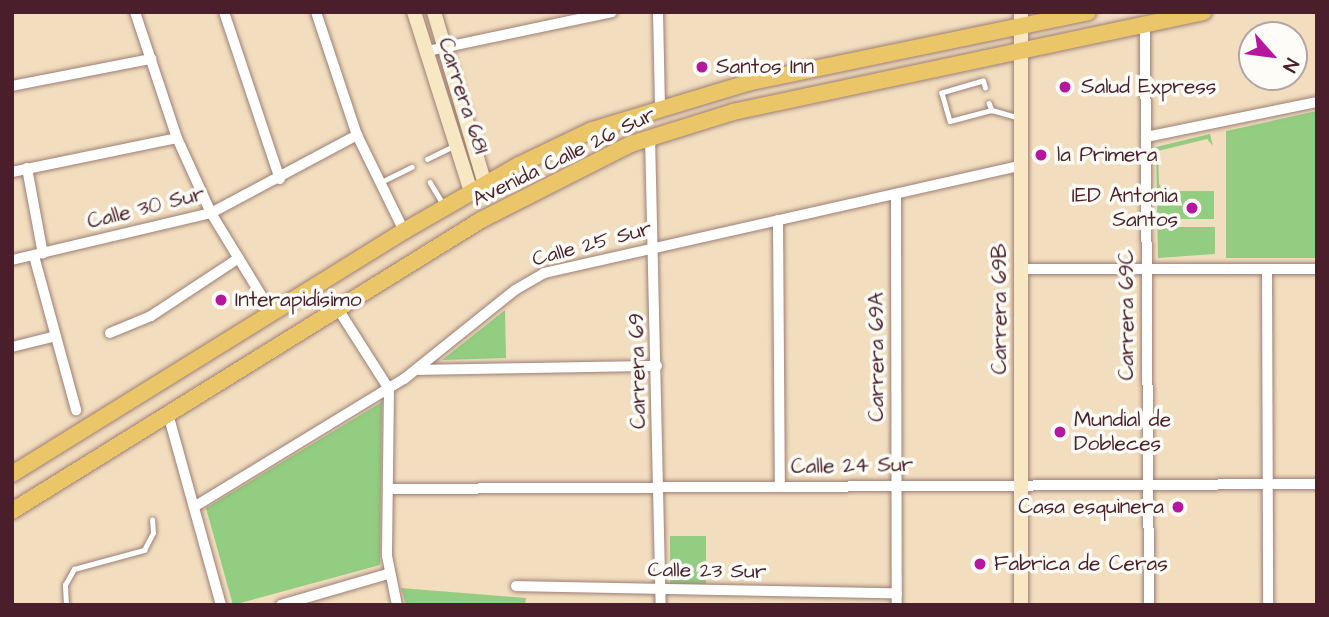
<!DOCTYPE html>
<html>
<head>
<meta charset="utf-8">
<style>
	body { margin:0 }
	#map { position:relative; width:1329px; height:617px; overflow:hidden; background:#f2debf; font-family:"Architects Daughter",sans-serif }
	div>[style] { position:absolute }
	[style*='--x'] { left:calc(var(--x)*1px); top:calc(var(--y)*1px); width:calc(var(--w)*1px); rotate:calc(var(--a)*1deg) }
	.green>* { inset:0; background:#93cd81 }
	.roads { filter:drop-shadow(0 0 2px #9e7e75) drop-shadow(0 0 2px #9e7e75) }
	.lane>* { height:4.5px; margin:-2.25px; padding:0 2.25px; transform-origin:2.25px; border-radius:2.25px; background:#fff }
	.street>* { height:10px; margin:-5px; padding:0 5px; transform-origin:5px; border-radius:5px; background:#fff }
	.secondary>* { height:14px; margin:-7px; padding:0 7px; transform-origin:7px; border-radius:7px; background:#f7e8c3 }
	.primary>* { height:16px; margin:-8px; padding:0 8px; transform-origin:8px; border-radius:8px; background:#ebc669 }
	.dots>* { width:19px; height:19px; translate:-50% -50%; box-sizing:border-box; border:4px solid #fdfcf7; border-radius:50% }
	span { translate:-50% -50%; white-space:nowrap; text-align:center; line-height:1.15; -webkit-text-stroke:7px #fdfcf7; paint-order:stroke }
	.poi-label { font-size:21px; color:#4a1f2b }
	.left { translate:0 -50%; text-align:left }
	.right { translate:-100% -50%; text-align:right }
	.street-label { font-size:21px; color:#4a1f2b }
	.frame { position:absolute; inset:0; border:14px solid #4a1f2b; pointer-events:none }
	.north { position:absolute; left:1238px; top:21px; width:70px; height:70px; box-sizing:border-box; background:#fdfcf7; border:2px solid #b5a4a5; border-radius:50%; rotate:118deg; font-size:19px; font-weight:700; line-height:28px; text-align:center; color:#4a1f2b }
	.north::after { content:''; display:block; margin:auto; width:24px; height:32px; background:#b5179e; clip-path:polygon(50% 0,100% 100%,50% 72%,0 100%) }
</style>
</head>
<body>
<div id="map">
	<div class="green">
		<i style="clip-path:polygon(1317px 111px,1317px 258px,1226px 258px,1226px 131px)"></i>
		<i style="clip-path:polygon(1210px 134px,1213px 146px,1207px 139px,1158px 151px,1159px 184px,1163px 191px,1214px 191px,1214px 219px,1162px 219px,1163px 227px,1215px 227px,1215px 254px,1158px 258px,1156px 147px)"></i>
		<i style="clip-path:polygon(505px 310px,506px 358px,442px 360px)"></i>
		<i style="clip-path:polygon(382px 402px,380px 565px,233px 605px,206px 508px)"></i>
		<i style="clip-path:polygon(670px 536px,706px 536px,706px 584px,670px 584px)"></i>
		<i style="clip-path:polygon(401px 588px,526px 598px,525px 605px,406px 605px)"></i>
	</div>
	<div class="roads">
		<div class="lane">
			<i style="--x:985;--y:88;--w:7;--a:-106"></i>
			<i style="--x:983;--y:81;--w:43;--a:163.7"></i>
			<i style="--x:942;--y:93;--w:29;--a:74"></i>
			<i style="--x:950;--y:121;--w:43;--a:-14.7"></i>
			<i style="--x:992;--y:110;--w:29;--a:16"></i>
			<i style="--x:989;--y:103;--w:8;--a:67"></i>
			<i style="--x:427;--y:159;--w:28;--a:-26"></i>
			<i style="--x:381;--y:182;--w:34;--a:-26"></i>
			<i style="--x:430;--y:182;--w:26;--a:59"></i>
			<i style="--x:66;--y:605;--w:20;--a:-93"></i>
			<i style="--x:65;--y:585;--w:18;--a:-61"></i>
			<i style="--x:74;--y:569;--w:73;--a:-15.2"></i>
			<i style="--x:144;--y:550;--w:19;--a:-62"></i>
			<i style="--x:153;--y:533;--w:13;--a:-94"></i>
		</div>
		<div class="street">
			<i style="--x:135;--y:12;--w:133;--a:71.6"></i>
			<i style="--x:177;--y:138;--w:82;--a:65.6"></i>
			<i style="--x:211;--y:213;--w:117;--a:58.6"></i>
			<i style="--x:224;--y:12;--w:176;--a:71.5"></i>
			<i style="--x:316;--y:12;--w:130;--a:71.6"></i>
			<i style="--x:357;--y:135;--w:107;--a:63.9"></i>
			<i style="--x:658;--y:12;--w:95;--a:88.8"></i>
			<i style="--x:1145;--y:25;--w:580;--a:89.6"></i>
			<i style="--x:427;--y:51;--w:189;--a:-11.9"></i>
			<i style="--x:12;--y:86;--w:142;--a:-11"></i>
			<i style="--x:650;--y:136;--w:469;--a:88.7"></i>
			<i style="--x:1146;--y:137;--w:175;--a:-11.6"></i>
			<i style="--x:27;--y:168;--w:87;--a:79.5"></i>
			<i style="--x:12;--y:172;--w:168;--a:-11.6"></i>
			<i style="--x:896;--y:194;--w:411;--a:89.9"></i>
			<i style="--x:778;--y:220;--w:267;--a:89.6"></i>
			<i style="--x:34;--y:256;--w:160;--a:74.7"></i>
			<i style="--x:12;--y:260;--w:204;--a:-13.3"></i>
			<i style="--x:211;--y:213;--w:166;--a:-28.1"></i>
			<i style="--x:1021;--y:269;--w:296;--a:0"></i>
			<i style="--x:1267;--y:269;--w:336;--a:89.8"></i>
			<i style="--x:338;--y:309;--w:95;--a:57.5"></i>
			<i style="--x:389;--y:389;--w:167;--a:90.7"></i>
			<i style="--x:387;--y:556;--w:50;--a:78.5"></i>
			<i style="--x:110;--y:333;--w:44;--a:-22.5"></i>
			<i style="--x:151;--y:316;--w:105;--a:-33.4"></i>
			<i style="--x:12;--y:347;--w:45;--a:-14"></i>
			<i style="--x:418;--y:370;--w:239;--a:-1"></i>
			<i style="--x:168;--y:414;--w:198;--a:74.5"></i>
			<i style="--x:388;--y:489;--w:929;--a:-0.31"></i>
			<i style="--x:194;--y:507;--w:246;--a:-31.4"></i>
			<i style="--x:404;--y:379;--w:142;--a:-38.7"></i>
			<i style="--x:515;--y:290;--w:34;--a:-30"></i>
			<i style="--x:544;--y:273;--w:488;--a:-12.7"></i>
			<i style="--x:516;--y:586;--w:381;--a:1.1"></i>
			<i style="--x:281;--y:605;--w:111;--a:-16.2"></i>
		</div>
		<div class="secondary">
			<i style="--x:414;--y:12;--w:189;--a:72.4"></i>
			<i style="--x:434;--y:12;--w:179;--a:73.5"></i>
			<i style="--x:1021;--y:12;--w:593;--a:90"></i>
		</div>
		<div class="primary">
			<i style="--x:12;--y:474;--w:461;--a:-31.8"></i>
			<i style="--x:404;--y:231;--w:133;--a:-29.9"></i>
			<i style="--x:519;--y:165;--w:81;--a:-25.6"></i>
			<i style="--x:592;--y:130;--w:166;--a:-16.8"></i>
			<i style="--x:751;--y:82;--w:344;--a:-11.7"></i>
			<i style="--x:12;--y:511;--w:552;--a:-31.82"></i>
			<i style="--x:481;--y:220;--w:168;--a:-26.9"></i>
			<i style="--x:631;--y:144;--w:107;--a:-17.4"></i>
			<i style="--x:733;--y:112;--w:481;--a:-12"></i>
		</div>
	</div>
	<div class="dots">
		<i style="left:702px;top:67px;background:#b5179e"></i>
		<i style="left:1065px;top:87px;background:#b5179e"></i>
		<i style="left:1041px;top:155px;background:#b5179e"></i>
		<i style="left:1192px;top:208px;background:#b5179e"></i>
		<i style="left:221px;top:300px;background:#b5179e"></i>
		<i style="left:1060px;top:432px;background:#b5179e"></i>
		<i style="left:1178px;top:507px;background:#b5179e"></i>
		<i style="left:980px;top:564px;background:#b5179e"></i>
	</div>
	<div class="poi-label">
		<span class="left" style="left:716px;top:67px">Santos Inn</span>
		<span class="left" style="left:1081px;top:87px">Salud Express</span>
		<span class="left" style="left:1057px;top:155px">la Primera</span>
		<span class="right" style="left:1178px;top:208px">IED Antonia<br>Santos</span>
		<span class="left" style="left:235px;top:300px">Interapidísimo</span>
		<span class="left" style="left:1074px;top:432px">Mundial de<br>Dobleces</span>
		<span class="right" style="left:1164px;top:507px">Casa esquinera</span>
		<span class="left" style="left:994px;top:564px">Fabrica de Ceras</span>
	</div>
	<div class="street-label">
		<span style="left:463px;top:96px;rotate:72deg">Carrera 68I</span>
		<span style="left:564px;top:157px;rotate:-26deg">Avenida Calle 26 Sur</span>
		<span style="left:146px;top:208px;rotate:-14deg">Calle 30 Sur</span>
		<span style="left:592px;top:244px;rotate:-15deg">Calle 25 Sur</span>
		<span style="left:1000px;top:309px;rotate:-90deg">Carrera 69B</span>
		<span style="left:1127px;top:315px;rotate:-90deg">Carrera 69C</span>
		<span style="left:877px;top:357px;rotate:-90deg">Carrera 69A</span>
		<span style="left:638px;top:371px;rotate:-91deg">Carrera 69</span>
		<span style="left:852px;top:466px;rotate:-1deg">Calle 24 Sur</span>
		<span style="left:707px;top:571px;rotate:1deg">Calle 23 Sur</span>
	</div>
	<div class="frame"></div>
	<div class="north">N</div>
</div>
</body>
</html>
